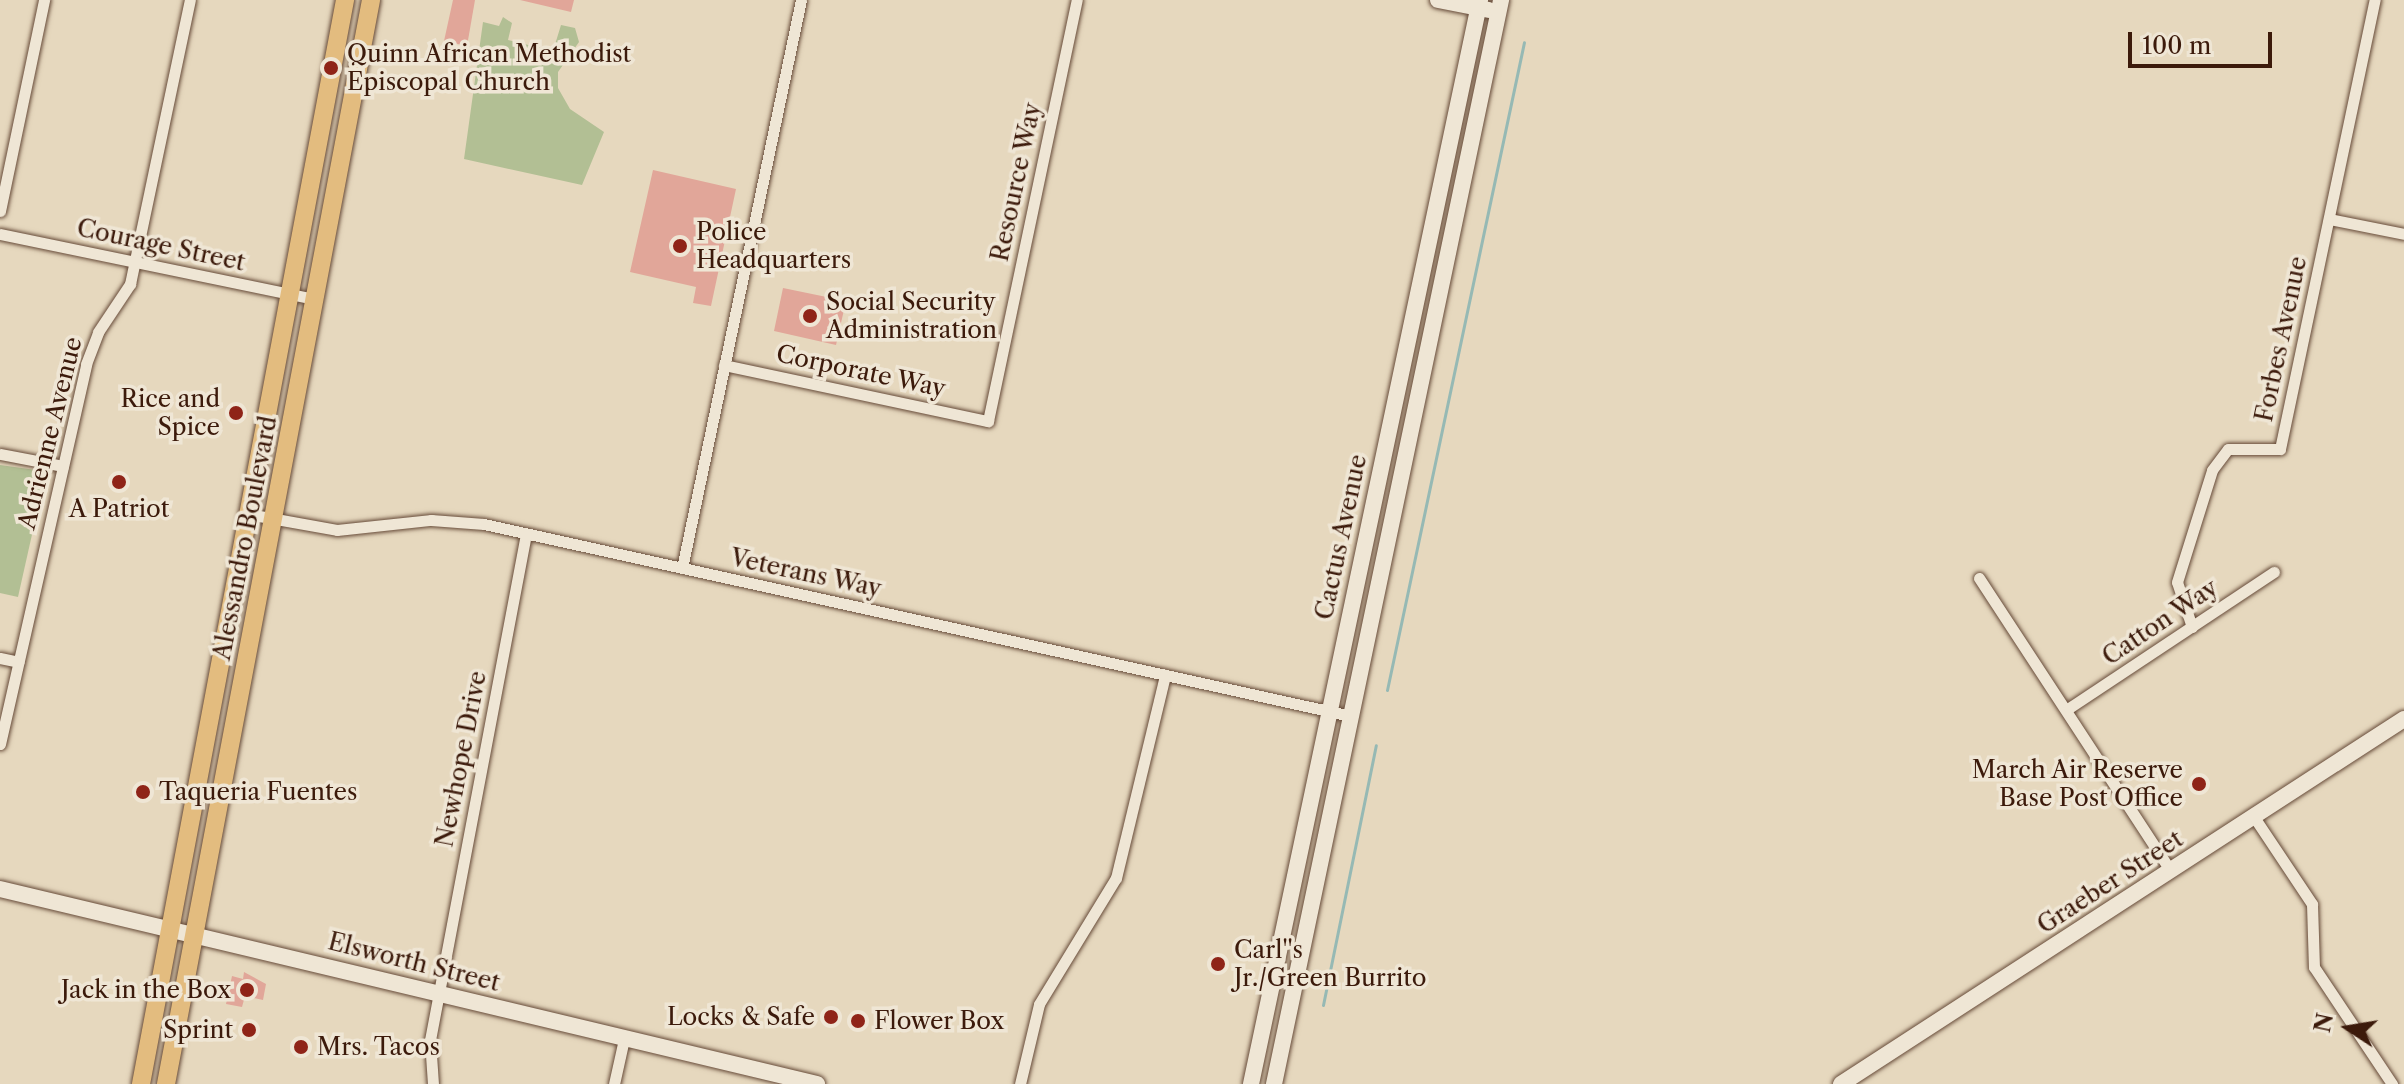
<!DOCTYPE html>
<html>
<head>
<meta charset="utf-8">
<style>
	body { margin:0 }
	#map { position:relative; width:2404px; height:1084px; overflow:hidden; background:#e6d8be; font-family:"Libre Caslon Text",serif }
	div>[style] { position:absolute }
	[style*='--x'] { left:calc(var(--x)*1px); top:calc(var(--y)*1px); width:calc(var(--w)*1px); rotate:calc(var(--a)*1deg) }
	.green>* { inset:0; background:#b2bf94 }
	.stream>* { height:3px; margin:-1.5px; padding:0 1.5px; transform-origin:1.5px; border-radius:1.5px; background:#96b9b4 }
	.building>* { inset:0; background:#e1a699 }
	.roads { filter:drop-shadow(0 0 2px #664a38) drop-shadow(0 0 2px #664a38) }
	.street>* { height:11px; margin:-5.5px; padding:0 5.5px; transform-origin:5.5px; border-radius:5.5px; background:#efe6d5 }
	.secondary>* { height:16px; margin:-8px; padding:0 8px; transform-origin:8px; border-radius:8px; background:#efe6d5 }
	.primary>* { height:18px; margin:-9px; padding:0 9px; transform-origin:9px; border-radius:9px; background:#e3bc7f }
	.dots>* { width:22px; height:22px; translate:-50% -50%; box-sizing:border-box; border:4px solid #efe6d5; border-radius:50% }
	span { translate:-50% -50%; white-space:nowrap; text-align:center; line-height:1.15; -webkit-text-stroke:7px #efe6d5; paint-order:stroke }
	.poi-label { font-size:24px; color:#3c1a0b }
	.left { translate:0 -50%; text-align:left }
	.right { translate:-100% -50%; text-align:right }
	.street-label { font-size:24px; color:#3c1a0b }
	.north { position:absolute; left:2308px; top:988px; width:80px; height:80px; -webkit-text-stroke:6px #efe6d5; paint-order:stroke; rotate:282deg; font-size:22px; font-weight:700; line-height:32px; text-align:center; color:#3c1a0b }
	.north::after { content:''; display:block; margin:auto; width:28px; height:36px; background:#3c1a0b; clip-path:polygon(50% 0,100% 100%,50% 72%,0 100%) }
	.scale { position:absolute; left:2128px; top:32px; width:144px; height:36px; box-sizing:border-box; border:4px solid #3c1a0b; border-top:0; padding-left:10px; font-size:24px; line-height:28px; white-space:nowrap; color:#3c1a0b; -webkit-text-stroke:6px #efe6d5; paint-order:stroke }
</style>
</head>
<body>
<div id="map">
	<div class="green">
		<i style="clip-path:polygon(503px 17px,512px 23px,508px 40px,553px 51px,561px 25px,575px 28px,579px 42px,558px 72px,558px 88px,570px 109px,604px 132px,582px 185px,464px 159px,483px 22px,499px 26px)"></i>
		<i style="clip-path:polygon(0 465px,36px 470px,44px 481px,18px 597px,0 593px)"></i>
	</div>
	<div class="stream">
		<i style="--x:1387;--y:690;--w:662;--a:-78.06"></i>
		<i style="--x:1323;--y:1005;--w:265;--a:-78.5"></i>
	</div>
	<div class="building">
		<i style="clip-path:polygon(453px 0,475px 0,467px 46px,444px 41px)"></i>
		<i style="clip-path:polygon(520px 0,574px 0,571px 12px)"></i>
		<i style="clip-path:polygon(653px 170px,736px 189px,711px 306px,693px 303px,696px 287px,630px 272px)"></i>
		<i style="clip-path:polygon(783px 288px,846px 301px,836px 345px,774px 331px)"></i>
		<i style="clip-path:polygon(244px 972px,266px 984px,263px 1000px,245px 996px,242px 1007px,226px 1004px,232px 976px,243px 979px)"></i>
	</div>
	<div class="roads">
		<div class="street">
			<i style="--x:0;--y:211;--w:216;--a:-78.2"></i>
			<i style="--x:2329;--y:219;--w:76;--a:11.3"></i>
			<i style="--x:0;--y:234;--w:321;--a:11.7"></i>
			<i style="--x:724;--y:365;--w:270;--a:12"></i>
			<i style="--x:988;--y:421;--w:430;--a:-78.1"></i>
			<i style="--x:0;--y:454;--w:64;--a:10.8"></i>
			<i style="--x:248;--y:514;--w:90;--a:10.2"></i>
			<i style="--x:337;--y:530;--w:95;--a:-6.1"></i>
			<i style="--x:431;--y:520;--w:53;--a:4.3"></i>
			<i style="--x:484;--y:524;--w:888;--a:12.49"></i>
			<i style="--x:682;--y:568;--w:580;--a:-78.17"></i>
			<i style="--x:1979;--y:578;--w:350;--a:56.8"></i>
			<i style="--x:2192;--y:627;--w:47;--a:-108.4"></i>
			<i style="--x:2177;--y:582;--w:117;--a:-72.6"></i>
			<i style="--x:2212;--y:470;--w:26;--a:-53"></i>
			<i style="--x:2228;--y:449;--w:52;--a:0"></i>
			<i style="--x:2280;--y:449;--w:459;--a:-78.1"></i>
			<i style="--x:0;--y:658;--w:19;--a:12"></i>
			<i style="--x:2069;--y:708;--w:246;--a:-33.6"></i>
			<i style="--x:0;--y:744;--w:390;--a:-77.2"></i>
			<i style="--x:86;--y:364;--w:34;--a:-69"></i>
			<i style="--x:98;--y:332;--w:58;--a:-56.3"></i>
			<i style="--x:130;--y:284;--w:290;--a:-78.1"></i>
			<i style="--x:2254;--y:817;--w:105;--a:56.3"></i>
			<i style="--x:2312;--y:904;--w:63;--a:88.2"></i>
			<i style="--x:2314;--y:967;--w:141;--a:56.3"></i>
			<i style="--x:433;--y:1084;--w:44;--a:-93.9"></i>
			<i style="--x:430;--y:1040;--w:515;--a:-79.26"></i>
			<i style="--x:614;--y:1084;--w:46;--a:-77.5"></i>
			<i style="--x:1020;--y:1084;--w:82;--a:-76.6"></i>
			<i style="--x:1039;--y:1004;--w:148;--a:-58.6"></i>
			<i style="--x:1116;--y:878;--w:209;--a:-76.4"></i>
		</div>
		<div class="secondary">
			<i style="--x:1438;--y:0;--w:52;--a:11.1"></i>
			<i style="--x:0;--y:889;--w:840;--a:13.42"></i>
			<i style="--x:1251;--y:1084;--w:1108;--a:-78.07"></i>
			<i style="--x:1274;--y:1084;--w:1108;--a:-78.17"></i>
			<i style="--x:1841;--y:1084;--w:671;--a:-32.96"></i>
		</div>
		<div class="primary">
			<i style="--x:141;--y:1084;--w:1103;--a:-79.34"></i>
			<i style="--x:166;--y:1084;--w:1103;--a:-79.29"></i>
		</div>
	</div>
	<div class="dots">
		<i style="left:331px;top:68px;background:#8f2418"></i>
		<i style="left:680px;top:246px;background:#8f2418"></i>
		<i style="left:810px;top:316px;background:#8f2418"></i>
		<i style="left:236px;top:413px;background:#8f2418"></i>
		<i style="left:119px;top:482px;background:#8f2418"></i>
		<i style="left:2199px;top:784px;background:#8f2418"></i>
		<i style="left:143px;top:792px;background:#8f2418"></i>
		<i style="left:1218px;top:964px;background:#8f2418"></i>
		<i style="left:247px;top:990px;background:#8f2418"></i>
		<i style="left:831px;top:1017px;background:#8f2418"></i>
		<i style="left:858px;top:1021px;background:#8f2418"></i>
		<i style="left:249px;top:1030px;background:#8f2418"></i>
		<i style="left:301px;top:1047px;background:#8f2418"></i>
	</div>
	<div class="poi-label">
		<span class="left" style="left:347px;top:68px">Quinn African Methodist<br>Episcopal Church</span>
		<span class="left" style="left:696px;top:246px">Police<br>Headquarters</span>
		<span class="left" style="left:826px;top:316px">Social Security<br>Administration</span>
		<span class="right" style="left:220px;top:413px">Rice and<br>Spice</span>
		<span style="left:119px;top:509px">A Patriot</span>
		<span class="right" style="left:2183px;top:784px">March Air Reserve<br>Base Post Office</span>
		<span class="left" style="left:159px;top:792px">Taqueria Fuentes</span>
		<span class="left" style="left:1234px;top:964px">Carl''s<br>Jr./Green Burrito</span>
		<span class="right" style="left:231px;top:990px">Jack in the Box</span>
		<span class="right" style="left:815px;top:1017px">Locks &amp; Safe</span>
		<span class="left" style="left:874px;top:1021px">Flower Box</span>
		<span class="right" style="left:233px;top:1030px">Sprint</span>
		<span class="left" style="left:317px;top:1047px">Mrs. Tacos</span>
	</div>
	<div class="street-label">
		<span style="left:1016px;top:182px;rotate:-78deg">Resource Way</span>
		<span style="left:161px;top:245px;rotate:12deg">Courage Street</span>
		<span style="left:2281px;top:339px;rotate:-78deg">Forbes Avenue</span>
		<span style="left:861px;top:371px;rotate:12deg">Corporate Way</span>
		<span style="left:50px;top:433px;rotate:-76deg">Adrienne Avenue</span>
		<span style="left:1341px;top:537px;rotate:-78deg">Cactus Avenue</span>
		<span style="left:245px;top:538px;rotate:-79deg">Alessandro Boulevard</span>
		<span style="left:806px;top:573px;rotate:12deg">Veterans Way</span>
		<span style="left:2160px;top:622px;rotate:-34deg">Catton Way</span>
		<span style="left:461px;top:759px;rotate:-79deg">Newhope Drive</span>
		<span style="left:2110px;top:882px;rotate:-33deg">Graeber Street</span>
		<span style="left:414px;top:962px;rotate:14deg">Elsworth Street</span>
	</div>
	<div class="north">N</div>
	<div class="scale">100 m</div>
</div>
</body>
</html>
